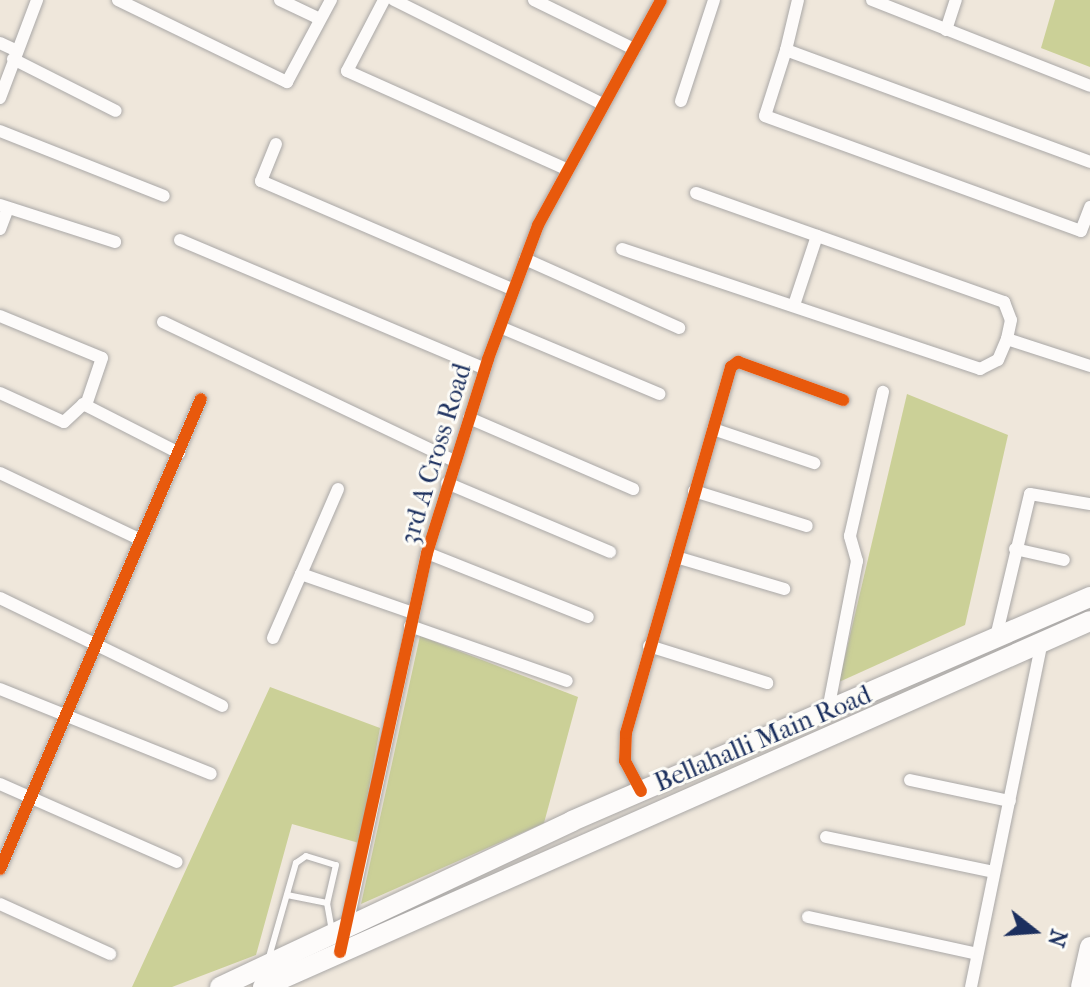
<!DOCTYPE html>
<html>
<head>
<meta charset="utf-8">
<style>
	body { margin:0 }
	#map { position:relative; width:1090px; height:987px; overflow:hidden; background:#efe7db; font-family:"IM FELL French Canon",serif }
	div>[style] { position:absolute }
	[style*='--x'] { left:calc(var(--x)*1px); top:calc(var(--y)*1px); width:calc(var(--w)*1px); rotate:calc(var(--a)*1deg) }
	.green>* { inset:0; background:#cbd097 }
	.roads { filter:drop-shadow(0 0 2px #aaa8a7) drop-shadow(0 0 2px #aaa8a7) }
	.lane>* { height:6px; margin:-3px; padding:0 3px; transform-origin:3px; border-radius:3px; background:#fdfbfa }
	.street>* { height:12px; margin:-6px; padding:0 6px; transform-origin:6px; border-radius:6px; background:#fdfbfa }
	.primary>* { height:20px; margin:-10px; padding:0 10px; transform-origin:10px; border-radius:10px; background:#fdfbfa }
	.cycleway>* { height:12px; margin:-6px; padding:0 6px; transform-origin:6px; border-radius:6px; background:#e8590c }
	span { translate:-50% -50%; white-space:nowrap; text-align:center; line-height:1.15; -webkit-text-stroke:6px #fdfcf7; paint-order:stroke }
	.street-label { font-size:26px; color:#1b2f5e }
	.north { position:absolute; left:994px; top:891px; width:80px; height:80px; -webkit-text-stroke:6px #fdfcf7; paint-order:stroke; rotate:107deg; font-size:22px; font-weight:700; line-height:32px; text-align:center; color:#1b2f5e }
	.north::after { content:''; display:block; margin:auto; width:28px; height:36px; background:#1b2f5e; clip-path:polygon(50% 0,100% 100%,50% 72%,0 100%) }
</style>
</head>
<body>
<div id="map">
	<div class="green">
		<i style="clip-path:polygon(1055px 0,1090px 0,1090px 67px,1041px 48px)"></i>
		<i style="clip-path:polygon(907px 394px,1008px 435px,965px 625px,839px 682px)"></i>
		<i style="clip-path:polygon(420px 636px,578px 697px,544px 823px,361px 904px)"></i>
		<i style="clip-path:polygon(270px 687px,380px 728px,359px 843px,292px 824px,256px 955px,172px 987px,132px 987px)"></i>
	</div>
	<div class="roads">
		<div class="lane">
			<i style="--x:287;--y:895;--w:41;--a:11.3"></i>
			<i style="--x:269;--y:957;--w:98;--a:-74"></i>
			<i style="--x:296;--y:863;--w:12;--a:-35"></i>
			<i style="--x:306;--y:856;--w:31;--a:17"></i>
			<i style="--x:336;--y:865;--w:39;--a:103"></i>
			<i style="--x:327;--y:903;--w:27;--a:80"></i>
		</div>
		<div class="street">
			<i style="--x:118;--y:0;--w:188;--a:25.9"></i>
			<i style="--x:287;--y:82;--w:93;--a:-61.8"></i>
			<i style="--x:280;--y:0;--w:44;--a:25.4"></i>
			<i style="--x:384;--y:0;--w:80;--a:117.5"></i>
			<i style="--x:347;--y:71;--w:240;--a:24.1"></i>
			<i style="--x:394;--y:0;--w:231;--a:26.5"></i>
			<i style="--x:534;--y:0;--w:111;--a:26.1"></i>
			<i style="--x:798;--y:0;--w:51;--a:103.5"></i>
			<i style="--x:786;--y:50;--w:324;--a:20.2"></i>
			<i style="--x:872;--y:0;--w:234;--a:21.5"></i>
			<i style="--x:946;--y:30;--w:32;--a:-72"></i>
			<i style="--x:0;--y:43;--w:19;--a:25"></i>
			<i style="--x:786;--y:50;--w:69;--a:107.7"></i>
			<i style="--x:765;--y:116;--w:336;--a:20"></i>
			<i style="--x:1081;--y:231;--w:26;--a:-69"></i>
			<i style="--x:13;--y:59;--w:115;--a:26.8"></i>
			<i style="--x:0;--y:98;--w:105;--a:-69.3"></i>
			<i style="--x:681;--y:101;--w:106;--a:-71.9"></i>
			<i style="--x:0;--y:131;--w:176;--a:21.6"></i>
			<i style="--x:276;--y:144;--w:40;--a:112"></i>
			<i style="--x:261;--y:181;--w:275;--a:23.3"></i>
			<i style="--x:696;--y:193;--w:327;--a:19.5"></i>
			<i style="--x:1004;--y:302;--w:19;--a:69"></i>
			<i style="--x:1011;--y:320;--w:19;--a:102"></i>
			<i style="--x:1007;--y:339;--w:87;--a:18"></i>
			<i style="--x:0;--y:205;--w:121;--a:17.8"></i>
			<i style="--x:0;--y:229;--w:22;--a:-69"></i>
			<i style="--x:180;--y:240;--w:331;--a:22.9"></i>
			<i style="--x:622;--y:249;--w:378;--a:18.5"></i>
			<i style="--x:980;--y:369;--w:20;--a:-27"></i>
			<i style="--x:998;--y:360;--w:23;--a:-67"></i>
			<i style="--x:525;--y:259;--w:169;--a:24.1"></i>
			<i style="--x:794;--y:305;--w:73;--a:-71.6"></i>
			<i style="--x:0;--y:316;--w:110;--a:22.4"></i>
			<i style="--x:102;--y:358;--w:50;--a:108.8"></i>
			<i style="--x:163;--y:322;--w:322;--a:25.5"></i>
			<i style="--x:500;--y:327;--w:173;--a:22.8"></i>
			<i style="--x:0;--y:393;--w:70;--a:24.4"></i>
			<i style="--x:64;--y:422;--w:26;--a:-43"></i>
			<i style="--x:83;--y:404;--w:108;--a:27"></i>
			<i style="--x:469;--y:418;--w:179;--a:23.4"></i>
			<i style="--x:713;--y:429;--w:107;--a:18.6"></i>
			<i style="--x:0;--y:473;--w:156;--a:25.4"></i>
			<i style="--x:447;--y:483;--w:177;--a:22.9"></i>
			<i style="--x:338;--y:489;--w:93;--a:113.5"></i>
			<i style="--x:301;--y:574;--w:119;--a:19.2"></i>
			<i style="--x:694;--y:491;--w:118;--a:17.2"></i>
			<i style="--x:1015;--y:549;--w:50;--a:12.7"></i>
			<i style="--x:427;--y:553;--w:173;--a:21.7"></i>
			<i style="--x:676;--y:557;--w:113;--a:16.5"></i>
			<i style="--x:0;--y:598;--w:247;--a:25.9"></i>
			<i style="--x:410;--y:626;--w:166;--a:19.3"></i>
			<i style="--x:996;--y:637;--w:147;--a:-76.6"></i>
			<i style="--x:1030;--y:494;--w:61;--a:9.5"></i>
			<i style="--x:273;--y:638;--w:70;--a:-66.4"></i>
			<i style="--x:649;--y:646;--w:124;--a:17.4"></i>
			<i style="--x:0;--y:689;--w:227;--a:21.9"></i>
			<i style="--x:828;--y:710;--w:152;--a:-79"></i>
			<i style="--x:857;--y:561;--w:26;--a:-106"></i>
			<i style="--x:850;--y:536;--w:148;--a:-77.1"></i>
			<i style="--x:910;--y:780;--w:102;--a:11.9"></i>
			<i style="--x:0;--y:784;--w:193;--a:23.8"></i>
			<i style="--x:641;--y:791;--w:34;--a:-118"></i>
			<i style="--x:625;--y:761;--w:28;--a:-88"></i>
			<i style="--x:626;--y:733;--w:381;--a:-74"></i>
			<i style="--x:731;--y:367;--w:9;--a:-36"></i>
			<i style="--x:738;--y:362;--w:112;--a:19.9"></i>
			<i style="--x:826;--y:837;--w:171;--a:11.8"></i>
			<i style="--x:0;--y:869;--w:511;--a:-66.85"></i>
			<i style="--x:0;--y:904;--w:121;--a:24.4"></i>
			<i style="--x:808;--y:917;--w:173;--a:12.3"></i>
			<i style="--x:346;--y:930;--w:386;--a:-77.9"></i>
			<i style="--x:427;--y:553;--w:203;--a:-72.5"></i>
			<i style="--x:488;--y:359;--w:143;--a:-69.5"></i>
			<i style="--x:538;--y:225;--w:256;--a:-61.3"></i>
			<i style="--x:971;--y:987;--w:353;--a:-78.4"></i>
		</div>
		<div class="primary">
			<i style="--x:220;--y:987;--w:389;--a:-25.2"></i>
			<i style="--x:572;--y:821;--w:564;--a:-23.39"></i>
			<i style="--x:263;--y:987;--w:904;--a:-23.87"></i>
			<i style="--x:1081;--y:987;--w:41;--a:-77.3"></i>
		</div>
	</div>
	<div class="cycleway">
		<i style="--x:641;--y:791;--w:34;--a:-118"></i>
		<i style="--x:625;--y:761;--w:28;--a:-88"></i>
		<i style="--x:626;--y:733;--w:381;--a:-74"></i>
		<i style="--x:731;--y:367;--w:9;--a:-36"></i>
		<i style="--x:738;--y:362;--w:112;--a:19.9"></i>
		<i style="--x:0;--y:869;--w:511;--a:-66.85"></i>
		<i style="--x:340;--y:952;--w:408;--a:-77.7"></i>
		<i style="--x:427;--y:553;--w:203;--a:-72.5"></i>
		<i style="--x:488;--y:359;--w:143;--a:-69.5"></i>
		<i style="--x:538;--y:225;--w:256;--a:-61.3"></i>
	</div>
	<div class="street-label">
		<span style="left:436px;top:454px;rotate:-73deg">3rd A Cross Road</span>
		<span style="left:763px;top:739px;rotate:-23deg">Bellahalli Main Road</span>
	</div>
	<div class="north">N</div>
</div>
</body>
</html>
